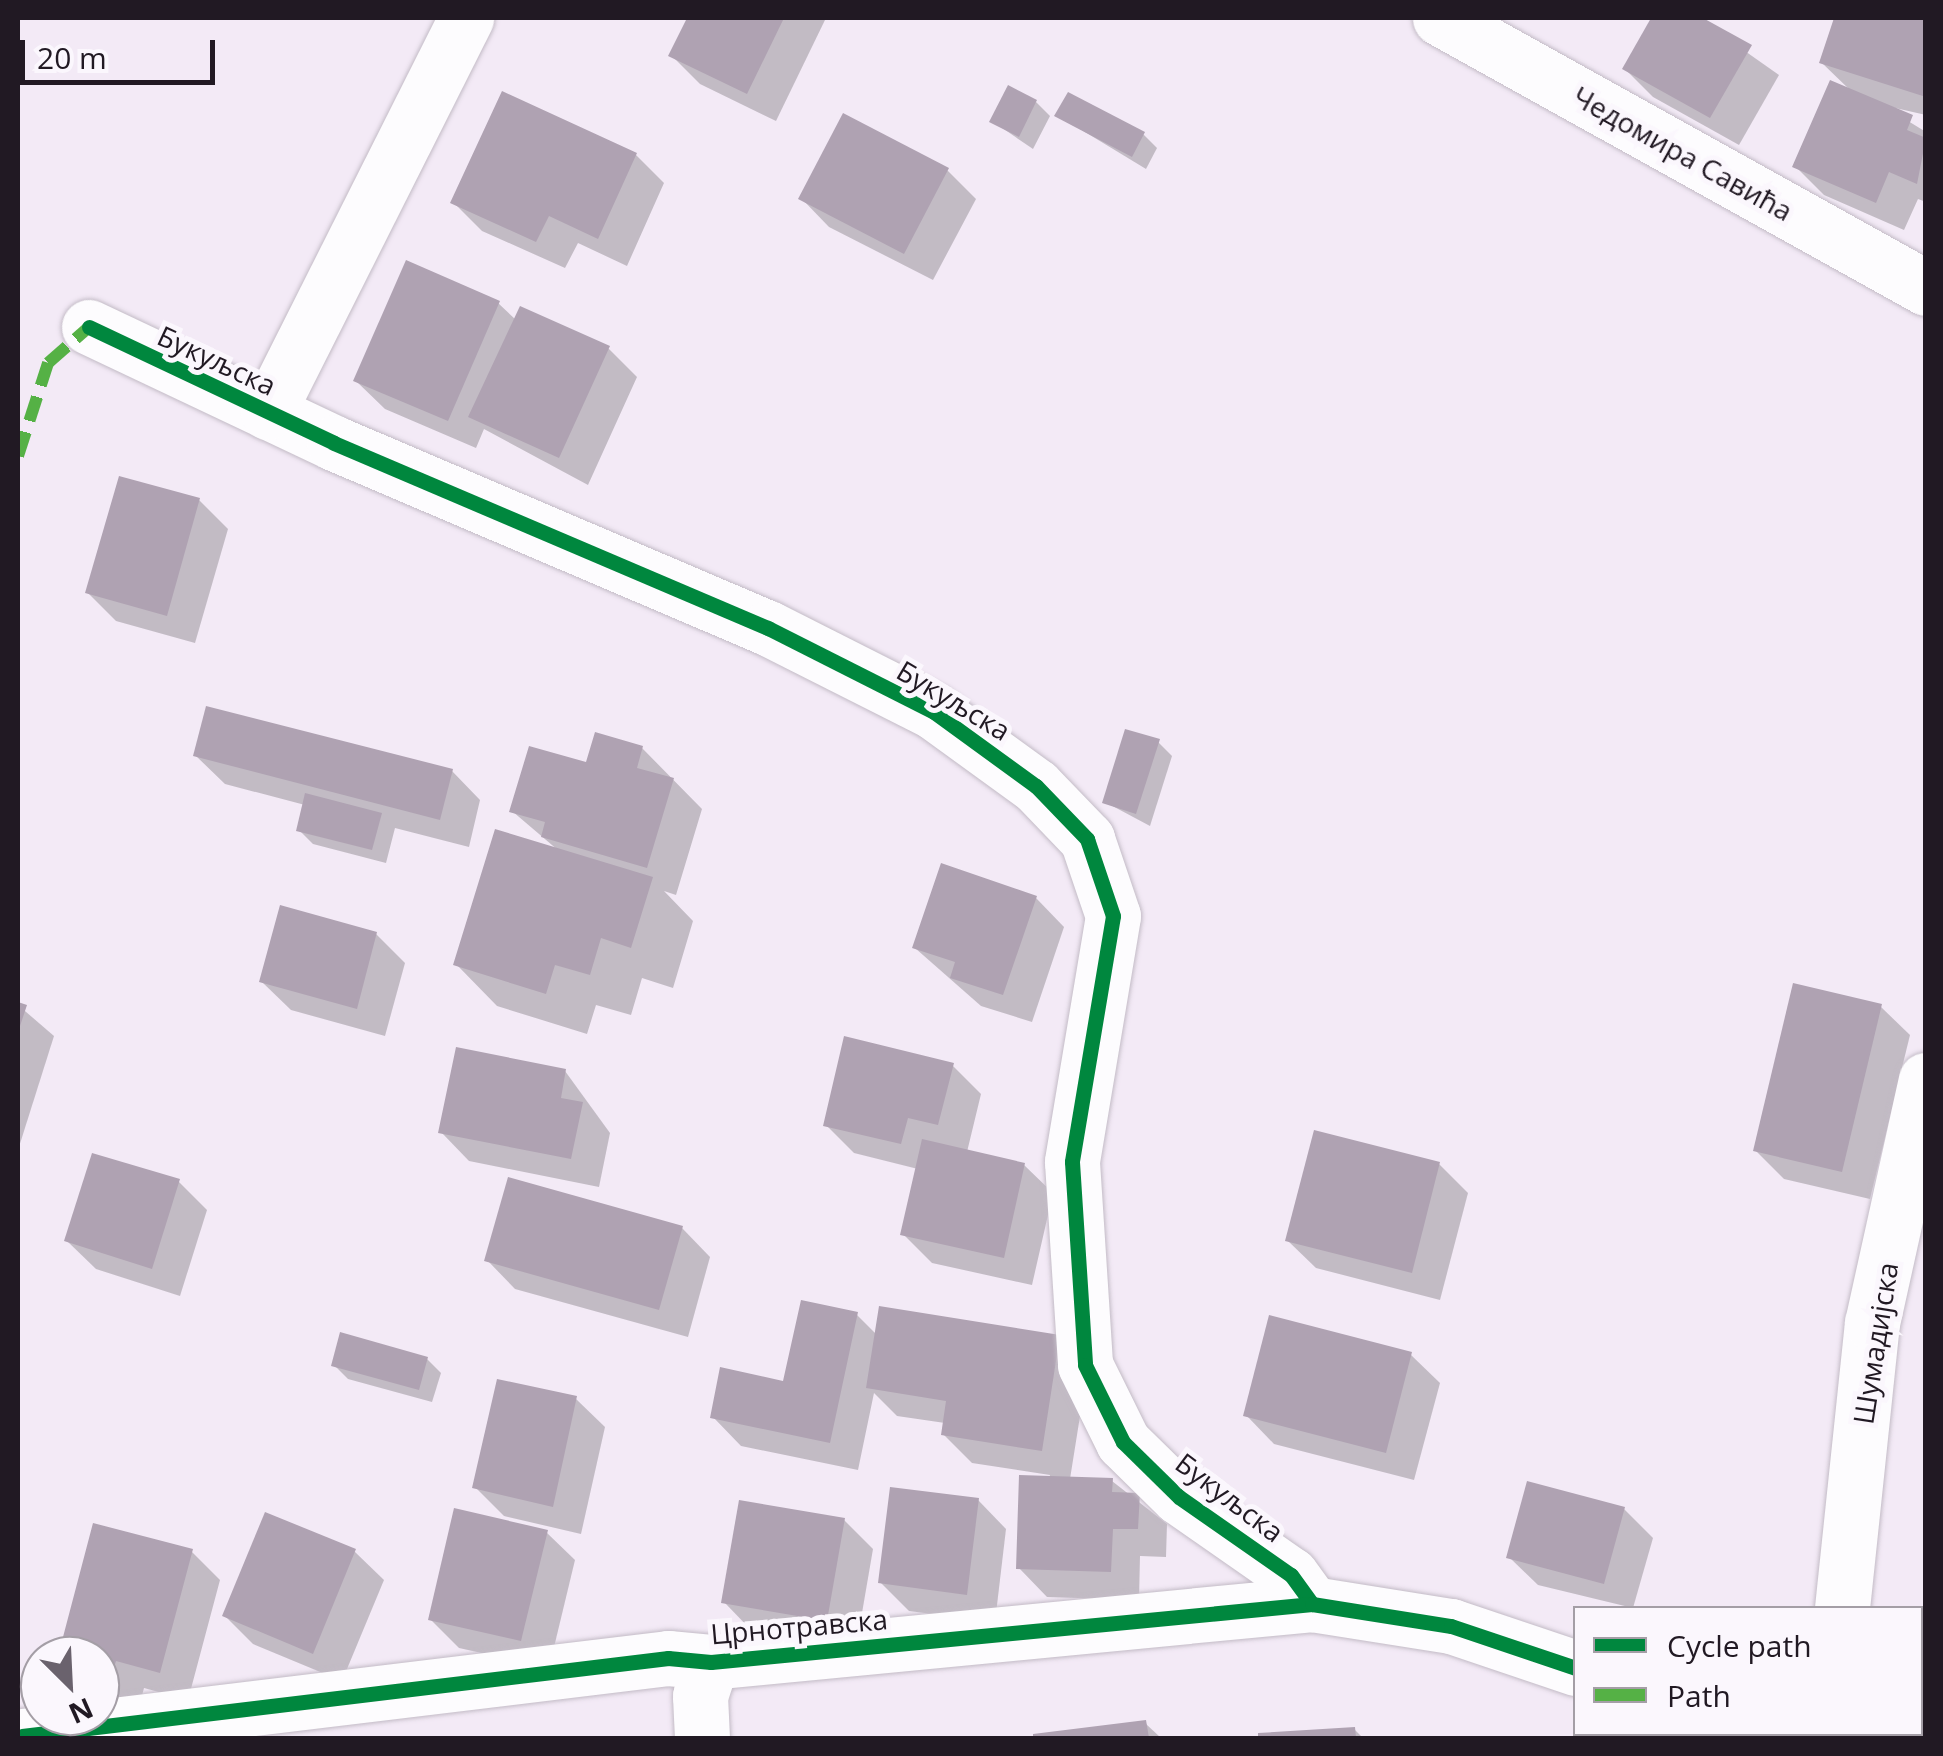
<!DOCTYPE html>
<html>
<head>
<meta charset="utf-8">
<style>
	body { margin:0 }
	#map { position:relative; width:1943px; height:1756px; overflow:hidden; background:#f3eaf6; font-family:"Open Sans",sans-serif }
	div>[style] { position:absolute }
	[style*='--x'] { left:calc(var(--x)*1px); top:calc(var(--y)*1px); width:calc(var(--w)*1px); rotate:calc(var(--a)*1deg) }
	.shadow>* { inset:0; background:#0003 }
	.building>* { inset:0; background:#afa2b2 }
	.roads { filter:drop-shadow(0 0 2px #c3bbc6) drop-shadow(0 0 2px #c3bbc6) }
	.minor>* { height:55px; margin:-27.5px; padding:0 27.5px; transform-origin:27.5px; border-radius:27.5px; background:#fdfcfe }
	.quiet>* { height:12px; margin-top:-6px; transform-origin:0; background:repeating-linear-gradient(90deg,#55b145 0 25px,transparent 0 37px) }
	.cycleway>* { height:15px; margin:-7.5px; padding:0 7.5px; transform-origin:7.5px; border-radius:7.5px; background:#00873e }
	span { translate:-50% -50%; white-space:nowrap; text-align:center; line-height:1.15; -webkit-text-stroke:10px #fbf7fd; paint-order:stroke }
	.street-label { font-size:28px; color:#211923 }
	.frame { position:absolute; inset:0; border:20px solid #211923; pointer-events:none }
	.legend { position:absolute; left:1573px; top:1606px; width:350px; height:130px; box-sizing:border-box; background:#fbf7fd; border:2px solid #a49ea6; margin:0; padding:12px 18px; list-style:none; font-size:30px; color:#211923 }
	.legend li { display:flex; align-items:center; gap:20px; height:50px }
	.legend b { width:50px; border:2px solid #a49ea6 }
	.north { position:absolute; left:20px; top:1636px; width:100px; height:100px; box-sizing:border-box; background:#fbf7fd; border:2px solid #a49ea6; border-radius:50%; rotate:156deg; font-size:28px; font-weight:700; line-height:40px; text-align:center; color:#211923 }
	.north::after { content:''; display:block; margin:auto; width:35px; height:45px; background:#6a626d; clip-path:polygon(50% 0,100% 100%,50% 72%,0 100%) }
	.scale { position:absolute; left:20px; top:40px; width:195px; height:45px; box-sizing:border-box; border:5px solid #211923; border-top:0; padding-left:12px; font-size:30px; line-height:35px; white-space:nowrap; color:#211923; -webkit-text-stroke:8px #fbf7fd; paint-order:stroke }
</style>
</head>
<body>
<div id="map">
	<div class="shadow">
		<i style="clip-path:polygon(690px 18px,822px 18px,825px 20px,776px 121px,700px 84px,671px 55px)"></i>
		<i style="clip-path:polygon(1654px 18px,1698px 18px,1779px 75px,1739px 145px,1653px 97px,1625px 69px)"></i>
		<i style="clip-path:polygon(1836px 18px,1926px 18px,1926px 115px,1882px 105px,1926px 132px,1926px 202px,1918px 199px,1904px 230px,1824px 195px,1795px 166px,1851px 91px,1822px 63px)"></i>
		<i style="clip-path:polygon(1036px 102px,1050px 116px,1033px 149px,992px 121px)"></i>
		<i style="clip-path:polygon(1057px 115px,1143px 134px,1157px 148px,1146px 169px)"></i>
		<i style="clip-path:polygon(636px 155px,664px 183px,627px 266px,578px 243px,565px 268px,482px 231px,453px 202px)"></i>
		<i style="clip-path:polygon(947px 170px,976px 199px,933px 280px,829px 227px,801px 198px)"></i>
		<i style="clip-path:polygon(498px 303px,516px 320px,609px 349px,637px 377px,588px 485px,484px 429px,476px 448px,385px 409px,356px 381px)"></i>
		<i style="clip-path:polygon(199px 500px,228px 529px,195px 643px,116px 621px,88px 593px)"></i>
		<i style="clip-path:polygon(1158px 742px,1172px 756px,1150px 826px,1105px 802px)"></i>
		<i style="clip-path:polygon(642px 748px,702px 809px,676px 895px,664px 891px,693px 921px,673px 988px,642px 978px,631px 1015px,596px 1005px,587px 1034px,497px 1006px,456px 964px,559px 851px,512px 811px,587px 765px)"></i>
		<i style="clip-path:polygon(196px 756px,452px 771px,480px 800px,469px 847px,395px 828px,386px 863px,313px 844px,299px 830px,305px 805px,225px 784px)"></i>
		<i style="clip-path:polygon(1036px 898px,1064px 927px,1032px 1022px,981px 1006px,915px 948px)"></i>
		<i style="clip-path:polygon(376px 934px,405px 963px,385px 1036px,291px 1010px,262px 982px)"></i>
		<i style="clip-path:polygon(18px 1005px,54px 1036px,18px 1150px)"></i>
		<i style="clip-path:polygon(1881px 1007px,1910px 1035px,1870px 1199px,1784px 1179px,1755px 1150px)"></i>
		<i style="clip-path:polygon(952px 1065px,981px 1094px,967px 1152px,1024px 1165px,1053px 1193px,1032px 1285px,932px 1263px,903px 1234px,918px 1169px,854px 1153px,826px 1125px)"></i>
		<i style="clip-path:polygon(565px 1071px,610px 1133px,599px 1187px,469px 1161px,441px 1132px)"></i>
		<i style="clip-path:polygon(1439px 1164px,1468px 1193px,1440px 1300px,1316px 1268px,1287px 1240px)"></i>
		<i style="clip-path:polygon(178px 1181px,207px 1210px,180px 1296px,96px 1269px,67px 1241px)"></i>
		<i style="clip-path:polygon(682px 1228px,710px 1257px,688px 1337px,515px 1289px,487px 1260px)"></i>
		<i style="clip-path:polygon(856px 1314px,877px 1335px,1059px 1337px,1088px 1366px,1070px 1479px,1112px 1481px,1167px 1524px,1166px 1557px,1140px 1556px,1139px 1600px,1047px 1597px,1019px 1568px,1050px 1475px,972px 1463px,943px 1434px,945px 1423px,897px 1416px,874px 1393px,858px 1470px,741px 1446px,713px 1417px,785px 1384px)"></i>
		<i style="clip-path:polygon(1411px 1355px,1440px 1383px,1414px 1480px,1274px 1444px,1246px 1415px)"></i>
		<i style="clip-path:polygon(427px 1359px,441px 1373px,432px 1402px,348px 1379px,334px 1365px)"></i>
		<i style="clip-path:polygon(576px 1399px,605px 1427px,581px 1534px,504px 1516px,475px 1487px)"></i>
		<i style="clip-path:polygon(978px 1500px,1006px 1529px,995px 1622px,909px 1611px,880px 1582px)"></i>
		<i style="clip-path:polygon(1624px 1509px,1653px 1538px,1633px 1608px,1538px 1585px,1509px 1557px)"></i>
		<i style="clip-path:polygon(266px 1515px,355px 1552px,384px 1580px,342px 1681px,253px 1644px,225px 1616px)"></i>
		<i style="clip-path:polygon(844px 1520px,873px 1549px,856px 1648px,752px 1631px,724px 1602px)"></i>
		<i style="clip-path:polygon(546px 1532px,575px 1560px,549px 1668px,459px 1648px,430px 1619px)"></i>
		<i style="clip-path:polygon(191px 1551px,220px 1580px,188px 1700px,144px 1688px,139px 1707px,100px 1697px,100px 1656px,61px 1656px)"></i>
		<i style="clip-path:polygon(1926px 1619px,1926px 1738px,1893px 1738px,1888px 1734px,1920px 1734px)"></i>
		<i style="clip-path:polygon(1145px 1723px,1161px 1738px,1036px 1738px,1036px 1736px)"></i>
		<i style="clip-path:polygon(1354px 1729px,1363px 1738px,1261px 1738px,1261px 1736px)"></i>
		<i style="clip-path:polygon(1588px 1734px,1634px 1734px,1653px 1738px,1586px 1738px)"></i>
	</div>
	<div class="building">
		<i style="clip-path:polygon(687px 18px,784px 18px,747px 94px,668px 56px)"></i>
		<i style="clip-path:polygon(1651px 18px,1703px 18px,1752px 45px,1710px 118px,1622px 69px)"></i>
		<i style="clip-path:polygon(1834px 18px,1926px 18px,1926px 97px,1819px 63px)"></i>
		<i style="clip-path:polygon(1830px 80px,1913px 115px,1907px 130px,1926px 138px,1917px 184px,1889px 172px,1876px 203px,1792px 167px)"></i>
		<i style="clip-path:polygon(1008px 85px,1037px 100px,1019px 137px,989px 122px)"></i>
		<i style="clip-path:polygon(502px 91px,637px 153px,598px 239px,549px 216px,536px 242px,450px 203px)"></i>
		<i style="clip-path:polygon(1068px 92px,1145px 132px,1132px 157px,1054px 116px)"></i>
		<i style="clip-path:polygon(843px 113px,949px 168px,904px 254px,798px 199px)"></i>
		<i style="clip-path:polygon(406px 260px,500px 301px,448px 421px,353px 381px)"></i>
		<i style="clip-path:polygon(520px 306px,610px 346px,559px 458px,468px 417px)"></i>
		<i style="clip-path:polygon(119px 476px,200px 498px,167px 616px,85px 593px)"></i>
		<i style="clip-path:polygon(206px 706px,453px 769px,440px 820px,193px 756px)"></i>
		<i style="clip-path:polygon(1125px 729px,1160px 739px,1136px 814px,1102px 803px)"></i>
		<i style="clip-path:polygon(595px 732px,643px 746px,637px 768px,674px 778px,647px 868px,541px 837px,545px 822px,509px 812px,529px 746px,586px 762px)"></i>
		<i style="clip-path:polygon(305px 793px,382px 813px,372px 850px,296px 831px)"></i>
		<i style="clip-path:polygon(495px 829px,653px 877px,631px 948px,601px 938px,590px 975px,555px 965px,546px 994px,453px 965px)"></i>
		<i style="clip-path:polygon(941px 863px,1037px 896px,1003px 995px,950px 978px,955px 962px,912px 948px)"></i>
		<i style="clip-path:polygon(280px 905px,377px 932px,357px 1009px,259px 982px)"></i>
		<i style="clip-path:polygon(1793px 983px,1882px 1004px,1842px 1172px,1753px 1151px)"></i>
		<i style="clip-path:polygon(18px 1002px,27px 1005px,18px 1032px)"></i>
		<i style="clip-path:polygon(844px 1036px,954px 1063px,938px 1125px,908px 1118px,901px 1144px,823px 1126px)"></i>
		<i style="clip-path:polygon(456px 1047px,566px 1069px,561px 1098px,583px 1102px,571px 1159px,438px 1133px)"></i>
		<i style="clip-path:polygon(1314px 1130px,1440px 1162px,1412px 1273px,1285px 1241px)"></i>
		<i style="clip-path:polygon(922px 1139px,1025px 1163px,1004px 1258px,900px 1235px)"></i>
		<i style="clip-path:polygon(92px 1153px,180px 1179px,152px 1269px,64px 1241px)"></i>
		<i style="clip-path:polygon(508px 1177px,683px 1226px,659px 1310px,484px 1261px)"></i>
		<i style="clip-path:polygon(801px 1300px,858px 1312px,830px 1443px,710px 1418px,720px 1367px,783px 1381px)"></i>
		<i style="clip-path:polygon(879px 1306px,1060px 1335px,1042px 1451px,941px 1435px,946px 1401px,866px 1388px)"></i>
		<i style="clip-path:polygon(1269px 1315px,1412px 1352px,1386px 1453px,1243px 1416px)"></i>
		<i style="clip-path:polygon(340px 1332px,428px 1357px,419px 1390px,331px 1366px)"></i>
		<i style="clip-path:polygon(497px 1379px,577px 1396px,553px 1507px,472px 1488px)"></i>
		<i style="clip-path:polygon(1019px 1475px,1113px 1478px,1112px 1492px,1140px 1493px,1138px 1529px,1113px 1529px,1111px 1572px,1016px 1569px)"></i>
		<i style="clip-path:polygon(1527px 1481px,1625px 1507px,1604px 1584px,1506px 1558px)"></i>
		<i style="clip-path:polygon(890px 1487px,979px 1498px,967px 1595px,878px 1583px)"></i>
		<i style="clip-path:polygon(739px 1500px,845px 1518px,827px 1621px,721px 1603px)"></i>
		<i style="clip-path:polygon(454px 1508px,548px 1530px,521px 1641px,428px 1620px)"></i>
		<i style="clip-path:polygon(265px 1512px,356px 1549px,313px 1654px,222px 1616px)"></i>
		<i style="clip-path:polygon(93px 1523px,193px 1549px,160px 1673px,116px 1661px,110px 1680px,100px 1678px,100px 1656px,58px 1656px)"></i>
		<i style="clip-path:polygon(1926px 1613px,1926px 1738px,1906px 1738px,1895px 1734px,1920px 1734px)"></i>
		<i style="clip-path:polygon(1146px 1720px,1149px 1738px,1033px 1738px,1033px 1734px)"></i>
		<i style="clip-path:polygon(1355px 1727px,1356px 1738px,1258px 1738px,1258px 1733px)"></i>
		<i style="clip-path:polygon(1585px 1734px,1644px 1734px,1658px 1737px,1584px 1738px)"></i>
	</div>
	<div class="roads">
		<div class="minor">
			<i style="--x:1440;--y:18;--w:556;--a:29.05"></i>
			<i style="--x:89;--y:327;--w:271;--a:25.3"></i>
			<i style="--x:334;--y:443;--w:472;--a:23.1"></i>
			<i style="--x:768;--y:628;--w:186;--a:26.8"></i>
			<i style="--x:934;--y:712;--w:126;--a:36"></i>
			<i style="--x:1036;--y:786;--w:74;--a:46.1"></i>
			<i style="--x:1087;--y:839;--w:81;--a:71.3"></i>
			<i style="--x:1113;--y:916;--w:249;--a:99.5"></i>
			<i style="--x:1072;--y:1162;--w:203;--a:86.3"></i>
			<i style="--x:1085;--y:1365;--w:86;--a:63.7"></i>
			<i style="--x:1123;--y:1442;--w:78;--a:44.5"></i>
			<i style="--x:1179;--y:1497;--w:136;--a:34.9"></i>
			<i style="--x:1291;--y:1575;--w:36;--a:54"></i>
			<i style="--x:268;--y:412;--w:441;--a:-63.3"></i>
			<i style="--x:1842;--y:1608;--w:287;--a:-84"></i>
			<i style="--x:1872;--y:1323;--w:249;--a:-77.5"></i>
			<i style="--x:1768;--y:1734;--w:16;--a:15"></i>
			<i style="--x:22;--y:1736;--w:651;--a:-6.88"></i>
			<i style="--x:668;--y:1658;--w:43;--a:5.3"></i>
			<i style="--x:711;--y:1662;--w:604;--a:-5.51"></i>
			<i style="--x:1312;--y:1604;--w:141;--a:9"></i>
			<i style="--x:1451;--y:1626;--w:132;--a:18.6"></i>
			<i style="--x:702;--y:1738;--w:42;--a:-92.7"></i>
			<i style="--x:700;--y:1696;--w:36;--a:-72"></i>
			<i style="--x:1834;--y:1738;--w:4;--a:-90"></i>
		</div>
	</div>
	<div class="quiet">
		<i style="--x:18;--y:456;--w:98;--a:-72.1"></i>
		<i style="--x:48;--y:363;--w:55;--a:-41.3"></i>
	</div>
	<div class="cycleway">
		<i style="--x:89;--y:327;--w:271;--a:25.3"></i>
		<i style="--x:334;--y:443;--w:472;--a:23.1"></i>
		<i style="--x:768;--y:628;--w:186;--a:26.8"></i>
		<i style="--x:934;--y:712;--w:126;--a:36"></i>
		<i style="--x:1036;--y:786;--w:74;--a:46.1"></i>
		<i style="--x:1087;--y:839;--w:81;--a:71.3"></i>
		<i style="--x:1113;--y:916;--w:249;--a:99.5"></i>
		<i style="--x:1072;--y:1162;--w:203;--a:86.3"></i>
		<i style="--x:1085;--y:1365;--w:86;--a:63.7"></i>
		<i style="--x:1123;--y:1442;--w:78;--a:44.5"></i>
		<i style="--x:1179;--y:1497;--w:136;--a:34.9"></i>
		<i style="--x:1291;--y:1575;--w:36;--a:54"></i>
		<i style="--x:22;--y:1736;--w:651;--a:-6.88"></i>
		<i style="--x:668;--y:1658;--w:43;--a:5.3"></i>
		<i style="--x:711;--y:1662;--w:604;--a:-5.51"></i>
		<i style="--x:1312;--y:1604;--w:141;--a:9"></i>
		<i style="--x:1451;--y:1626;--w:132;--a:18.6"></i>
	</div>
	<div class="street-label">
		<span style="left:1683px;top:153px;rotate:29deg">Чедомира Савића</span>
		<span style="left:217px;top:360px;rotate:25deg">Букуљска</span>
		<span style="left:954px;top:700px;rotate:31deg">Букуљска</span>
		<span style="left:1875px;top:1343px;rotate:-81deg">Шумадијска</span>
		<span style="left:1230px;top:1497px;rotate:37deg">Букуљска</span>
		<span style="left:799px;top:1626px;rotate:-5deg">Црнотравска</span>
	</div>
	<div class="frame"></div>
	<ul class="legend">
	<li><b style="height:12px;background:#00873e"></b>Cycle path</li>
	<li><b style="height:12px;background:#55b145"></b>Path</li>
	</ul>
	<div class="north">N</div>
	<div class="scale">20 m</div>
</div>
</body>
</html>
